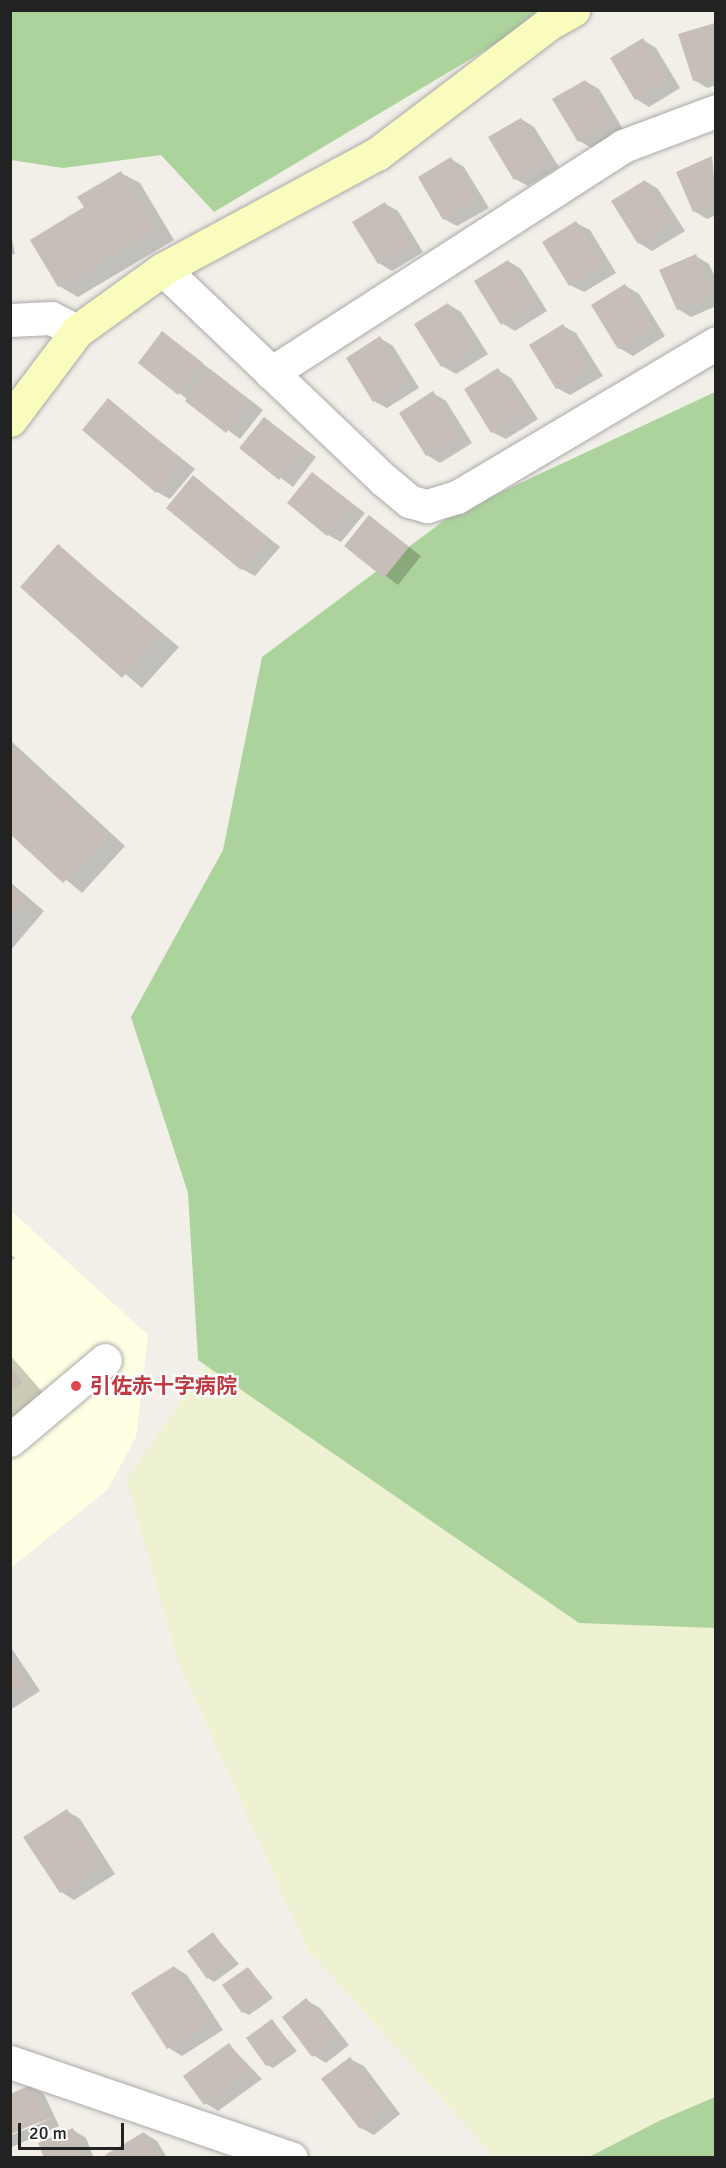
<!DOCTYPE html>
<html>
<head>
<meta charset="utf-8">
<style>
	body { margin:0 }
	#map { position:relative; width:726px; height:2168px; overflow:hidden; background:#f2efe8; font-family:Signika,"Noto Sans JP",sans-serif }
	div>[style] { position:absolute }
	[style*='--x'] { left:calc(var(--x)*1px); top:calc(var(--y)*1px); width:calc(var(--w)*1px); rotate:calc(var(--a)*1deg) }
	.education>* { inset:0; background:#ffffe4 }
	.farmland>* { inset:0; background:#eff1d3 }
	.forest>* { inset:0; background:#acd39c }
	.shadow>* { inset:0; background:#0003 }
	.building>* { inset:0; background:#c7beb7 }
	.roads { filter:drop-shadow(0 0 2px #a9a9a9) drop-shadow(0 0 2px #a9a9a9) }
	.street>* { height:33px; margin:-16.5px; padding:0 16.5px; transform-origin:16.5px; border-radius:16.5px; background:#fff }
	.secondary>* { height:33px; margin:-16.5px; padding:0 16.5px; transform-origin:16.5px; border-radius:16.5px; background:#f9fcbc }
	.dots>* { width:16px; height:16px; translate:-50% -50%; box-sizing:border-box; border:3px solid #fff; border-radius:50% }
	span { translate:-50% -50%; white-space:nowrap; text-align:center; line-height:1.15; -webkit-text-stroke:4.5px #fff; paint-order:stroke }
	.health-label { font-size:21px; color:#be3a42; font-weight:700 }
	.left { translate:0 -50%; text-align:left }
	.frame { position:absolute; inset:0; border:12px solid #222; pointer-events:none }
	.scale { position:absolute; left:18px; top:2123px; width:106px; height:27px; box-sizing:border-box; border:3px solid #222; border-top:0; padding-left:8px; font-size:18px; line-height:21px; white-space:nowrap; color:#222; -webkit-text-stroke:4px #fff; paint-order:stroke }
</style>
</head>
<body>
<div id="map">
	<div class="education">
		<i style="clip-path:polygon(10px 1210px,148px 1335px,136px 1437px,108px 1489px,11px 1568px)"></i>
	</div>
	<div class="farmland">
		<i style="clip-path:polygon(206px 1365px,589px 1624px,715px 1619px,715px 2097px,589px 2157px,494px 2157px,307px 1949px,177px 1659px,126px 1480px)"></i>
	</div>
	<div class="forest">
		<i style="clip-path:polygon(11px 11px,551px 11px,214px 212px,161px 155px,63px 168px,11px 160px)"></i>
		<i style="clip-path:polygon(715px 392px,715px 1628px,579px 1623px,198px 1360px,188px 1193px,131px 1017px,223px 850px,262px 657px,450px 516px)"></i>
		<i style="clip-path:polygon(715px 2097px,715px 2157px,589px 2157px,661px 2120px)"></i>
	</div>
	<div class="shadow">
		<i style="clip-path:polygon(715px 24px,716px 85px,707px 88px,694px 80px)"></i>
		<i style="clip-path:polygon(643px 40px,656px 48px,680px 88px,649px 107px,636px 99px,612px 59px)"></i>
		<i style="clip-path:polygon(585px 81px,599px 89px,623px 129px,592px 148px,579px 141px)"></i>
		<i style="clip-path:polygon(521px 119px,534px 127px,559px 167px,528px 186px,515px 179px)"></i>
		<i style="clip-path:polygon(712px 158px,716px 215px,707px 219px,694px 211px,677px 173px)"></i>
		<i style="clip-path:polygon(451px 159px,464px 167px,489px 208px,457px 226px,444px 219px)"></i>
		<i style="clip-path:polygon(121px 173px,140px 183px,174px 240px,78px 297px,59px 286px,32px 240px,86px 208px)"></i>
		<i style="clip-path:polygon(645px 181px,658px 189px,685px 231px,652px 251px,639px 243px,613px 201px)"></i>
		<i style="clip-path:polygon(385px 204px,398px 211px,423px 252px,392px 271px,379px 263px)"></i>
		<i style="clip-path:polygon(576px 223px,590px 230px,616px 273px,584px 292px,570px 285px)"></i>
		<i style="clip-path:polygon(10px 230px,15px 254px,10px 255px)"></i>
		<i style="clip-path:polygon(696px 256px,709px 264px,716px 279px,716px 306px,691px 317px,678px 309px)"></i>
		<i style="clip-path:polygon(508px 261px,521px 269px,547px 311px,515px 331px,502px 323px)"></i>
		<i style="clip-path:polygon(626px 286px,639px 294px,665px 336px,633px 356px,619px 348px)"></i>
		<i style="clip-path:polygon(448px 304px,461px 312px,488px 354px,456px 374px,442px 366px)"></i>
		<i style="clip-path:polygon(563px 326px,576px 333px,603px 376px,570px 395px,557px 388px)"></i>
		<i style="clip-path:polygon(163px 333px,263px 410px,240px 439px,179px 393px)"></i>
		<i style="clip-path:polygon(380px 338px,393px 346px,419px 388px,387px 408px,374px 401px)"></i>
		<i style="clip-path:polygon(498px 370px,511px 378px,538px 419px,506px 439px,492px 432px)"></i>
		<i style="clip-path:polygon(433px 393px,446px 401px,472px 443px,440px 463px,427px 455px)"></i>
		<i style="clip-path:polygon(108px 400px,195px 469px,170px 499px,157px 492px)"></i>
		<i style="clip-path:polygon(264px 419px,316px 457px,293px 487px,241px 448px)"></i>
		<i style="clip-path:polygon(313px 474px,365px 513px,341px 542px,328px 535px)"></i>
		<i style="clip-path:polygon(193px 477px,280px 547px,255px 576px,242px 569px)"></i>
		<i style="clip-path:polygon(370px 517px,421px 556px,398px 585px,346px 546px)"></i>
		<i style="clip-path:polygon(58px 546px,179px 647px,142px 688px,22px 587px)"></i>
		<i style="clip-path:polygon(10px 740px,125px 846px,82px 893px,10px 832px)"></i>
		<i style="clip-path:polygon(10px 882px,44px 911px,10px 951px)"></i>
		<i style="clip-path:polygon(10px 1253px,15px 1258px,10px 1262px)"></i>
		<i style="clip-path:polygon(10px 1355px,45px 1395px,10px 1425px)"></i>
		<i style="clip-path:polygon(10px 1646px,40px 1691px,10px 1710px)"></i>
		<i style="clip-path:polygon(67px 1811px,80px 1819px,115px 1874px,74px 1900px,61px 1892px)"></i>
		<i style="clip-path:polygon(213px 1934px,239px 1964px,214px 1982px,208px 1978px)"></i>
		<i style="clip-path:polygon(174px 1967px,187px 1975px,223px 2030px,182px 2056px,169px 2048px,133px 1994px)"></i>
		<i style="clip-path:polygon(248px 1968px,273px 1998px,249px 2015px,243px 2012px)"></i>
		<i style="clip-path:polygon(306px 2000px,320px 2008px,349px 2045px,326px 2063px,313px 2055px)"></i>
		<i style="clip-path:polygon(272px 2021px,297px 2051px,273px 2068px,267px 2065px)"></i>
		<i style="clip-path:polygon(229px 2045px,262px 2079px,218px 2111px,205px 2103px)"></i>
		<i style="clip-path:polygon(350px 2059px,364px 2066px,400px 2114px,374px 2135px,361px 2128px)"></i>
		<i style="clip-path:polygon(31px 2087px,44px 2094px,59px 2126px,10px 2148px,10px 2136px,54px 2117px,10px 2133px)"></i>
		<i style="clip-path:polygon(73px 2130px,86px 2138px,94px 2158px,46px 2158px)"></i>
		<i style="clip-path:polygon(144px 2133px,157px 2141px,167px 2158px,109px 2158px)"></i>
	</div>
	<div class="building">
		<i style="clip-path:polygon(715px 23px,716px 74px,693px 81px,678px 34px)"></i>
		<i style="clip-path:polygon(643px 38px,668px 80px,635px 100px,610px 58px)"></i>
		<i style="clip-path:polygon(585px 80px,611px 122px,578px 142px,552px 99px)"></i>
		<i style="clip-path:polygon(521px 118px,547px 160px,514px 180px,488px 137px)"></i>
		<i style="clip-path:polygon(712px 156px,716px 203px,693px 212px,676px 172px)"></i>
		<i style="clip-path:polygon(451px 157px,476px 200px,443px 220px,418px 177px)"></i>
		<i style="clip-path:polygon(121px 171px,156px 229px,58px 287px,30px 240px,84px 207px,77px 197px)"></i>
		<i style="clip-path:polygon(645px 180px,672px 223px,638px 244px,611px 201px)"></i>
		<i style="clip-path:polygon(385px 202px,411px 245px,378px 264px,352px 222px)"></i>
		<i style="clip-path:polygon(576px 221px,604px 265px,569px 286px,542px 242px)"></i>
		<i style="clip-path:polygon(696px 254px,713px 295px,677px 310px,659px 270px)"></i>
		<i style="clip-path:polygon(508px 260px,535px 303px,501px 325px,474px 281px)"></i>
		<i style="clip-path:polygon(625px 284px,653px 328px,618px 349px,591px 305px)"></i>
		<i style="clip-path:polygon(448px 303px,475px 346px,441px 367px,414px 324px)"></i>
		<i style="clip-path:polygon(563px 324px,590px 368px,556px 389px,529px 345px)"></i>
		<i style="clip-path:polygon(162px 331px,203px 363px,178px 395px,138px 363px)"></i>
		<i style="clip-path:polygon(380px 336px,407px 380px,373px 402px,346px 358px)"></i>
		<i style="clip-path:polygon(498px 368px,526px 412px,491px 433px,464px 389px)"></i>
		<i style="clip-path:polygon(210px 369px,250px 401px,226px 433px,185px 401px)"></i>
		<i style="clip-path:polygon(433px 391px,460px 435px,426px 456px,399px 413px)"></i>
		<i style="clip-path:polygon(108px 398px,183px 461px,156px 493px,82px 430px)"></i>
		<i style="clip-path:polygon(264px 417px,304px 448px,279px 480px,239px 448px)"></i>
		<i style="clip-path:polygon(312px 472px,353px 504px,327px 536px,287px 503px)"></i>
		<i style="clip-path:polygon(193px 475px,268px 538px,241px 570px,166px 508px)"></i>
		<i style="clip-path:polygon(369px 515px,409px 547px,384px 578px,344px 546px)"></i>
		<i style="clip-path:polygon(58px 544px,161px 635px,122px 678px,20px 587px)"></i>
		<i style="clip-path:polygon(10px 745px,108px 835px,63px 883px,10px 834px)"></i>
		<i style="clip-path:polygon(10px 886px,27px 899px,10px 918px)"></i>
		<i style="clip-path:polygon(10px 1366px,23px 1382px,10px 1392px)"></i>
		<i style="clip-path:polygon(10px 1657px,28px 1683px,10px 1694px)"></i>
		<i style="clip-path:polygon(67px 1809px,103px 1866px,60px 1893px,23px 1837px)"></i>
		<i style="clip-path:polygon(213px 1932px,233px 1960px,207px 1979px,187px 1951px)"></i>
		<i style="clip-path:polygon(174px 1966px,211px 2022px,167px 2049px,131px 1993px)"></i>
		<i style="clip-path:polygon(248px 1967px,268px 1994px,242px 2013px,222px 1985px)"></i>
		<i style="clip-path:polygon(306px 1998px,337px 2037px,312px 2057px,282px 2017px)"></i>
		<i style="clip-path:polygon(272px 2019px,292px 2047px,266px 2066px,246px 2038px)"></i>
		<i style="clip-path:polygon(229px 2043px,250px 2071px,204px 2105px,183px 2076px)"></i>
		<i style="clip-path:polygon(350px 2057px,388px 2106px,360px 2129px,321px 2079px)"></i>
		<i style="clip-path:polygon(31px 2085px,46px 2118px,10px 2135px,10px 2094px)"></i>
		<i style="clip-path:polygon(73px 2128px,85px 2158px,44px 2158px,38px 2143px)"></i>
		<i style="clip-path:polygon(144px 2132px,159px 2158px,107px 2158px,105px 2155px)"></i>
	</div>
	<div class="roads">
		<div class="street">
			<i style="--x:163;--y:269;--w:306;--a:43.7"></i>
			<i style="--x:384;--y:480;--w:33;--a:40"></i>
			<i style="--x:409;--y:501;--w:19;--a:16"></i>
			<i style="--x:427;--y:506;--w:31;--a:-17"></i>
			<i style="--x:457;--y:497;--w:301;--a:-30.7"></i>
			<i style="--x:10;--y:320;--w:41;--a:-2.8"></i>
			<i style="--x:51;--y:318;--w:29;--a:27"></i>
			<i style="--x:271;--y:373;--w:419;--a:-32.8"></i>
			<i style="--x:623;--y:146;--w:99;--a:-20.6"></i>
			<i style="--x:10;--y:1440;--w:124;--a:-40.1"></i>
			<i style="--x:10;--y:2062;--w:297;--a:18.9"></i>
		</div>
		<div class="secondary">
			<i style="--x:10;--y:420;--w:111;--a:-53"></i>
			<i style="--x:77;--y:331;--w:106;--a:-35.8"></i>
			<i style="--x:163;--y:269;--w:243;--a:-28.3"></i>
			<i style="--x:377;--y:154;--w:215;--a:-37.2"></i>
			<i style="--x:548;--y:24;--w:29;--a:-29"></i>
		</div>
	</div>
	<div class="dots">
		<i style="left:76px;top:1386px;background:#e0444e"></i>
	</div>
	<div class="health-label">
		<span class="left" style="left:90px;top:1386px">引佐赤十字病院</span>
	</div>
	<div class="frame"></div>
	<div class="scale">20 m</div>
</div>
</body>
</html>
